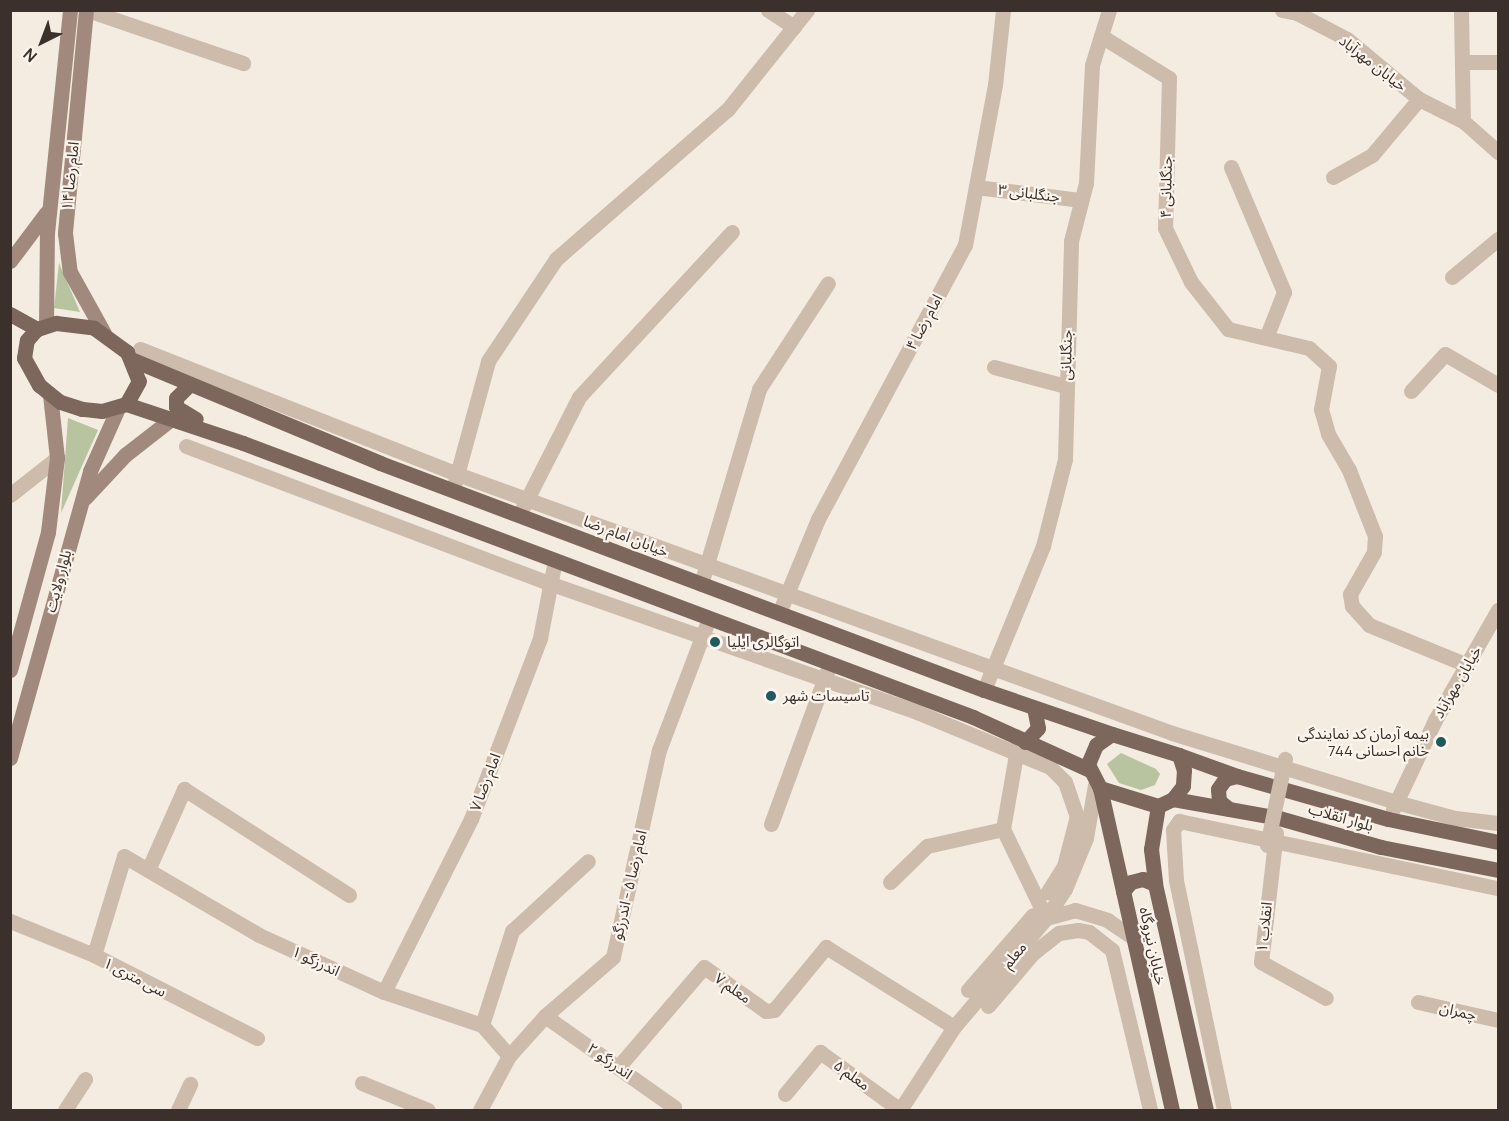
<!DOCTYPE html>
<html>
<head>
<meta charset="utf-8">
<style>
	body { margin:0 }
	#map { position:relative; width:1509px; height:1121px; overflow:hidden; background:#f4ebe1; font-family:Manrope,"Noto Sans Arabic",sans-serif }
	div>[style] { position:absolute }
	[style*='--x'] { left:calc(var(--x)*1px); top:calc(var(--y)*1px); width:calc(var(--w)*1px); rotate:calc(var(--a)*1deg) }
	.green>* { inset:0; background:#b8c4a0 }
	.street>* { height:15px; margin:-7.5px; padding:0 7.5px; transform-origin:7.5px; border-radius:7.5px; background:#cdbbac }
	.secondary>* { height:15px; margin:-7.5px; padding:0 7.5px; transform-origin:7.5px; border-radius:7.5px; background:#a18a7d }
	.primary>* { height:15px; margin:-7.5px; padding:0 7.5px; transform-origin:7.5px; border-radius:7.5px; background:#7d675c }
	.street-bridge>* { height:15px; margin:-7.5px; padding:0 7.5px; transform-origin:7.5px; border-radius:7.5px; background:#cdbbac }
	.dots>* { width:16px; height:16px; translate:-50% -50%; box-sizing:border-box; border:3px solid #fbf5ee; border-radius:50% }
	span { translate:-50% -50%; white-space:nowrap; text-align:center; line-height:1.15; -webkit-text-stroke:4.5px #fbf5ee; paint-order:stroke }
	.street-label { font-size:15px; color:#3b302b }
	.poi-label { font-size:15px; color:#3b302b }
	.left { translate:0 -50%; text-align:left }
	.right { translate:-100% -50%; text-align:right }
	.frame { position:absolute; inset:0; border:12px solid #3b302b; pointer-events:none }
	.north { position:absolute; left:12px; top:12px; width:60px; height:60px; -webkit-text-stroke:4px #fbf5ee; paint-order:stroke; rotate:222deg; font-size:16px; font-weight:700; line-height:24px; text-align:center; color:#3b302b }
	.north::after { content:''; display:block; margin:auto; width:21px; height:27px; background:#3b302b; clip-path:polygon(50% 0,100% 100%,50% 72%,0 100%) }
</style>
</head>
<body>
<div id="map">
	<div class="green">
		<i style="clip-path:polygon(59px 263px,80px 312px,54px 308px)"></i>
		<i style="clip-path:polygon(68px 418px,98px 430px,61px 513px)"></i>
		<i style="clip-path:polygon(1121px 753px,1156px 769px,1160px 774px,1155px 785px,1141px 790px,1119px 783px,1107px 764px)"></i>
	</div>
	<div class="street">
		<i style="--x:87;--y:10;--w:165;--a:18.8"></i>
		<i style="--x:768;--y:10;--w:31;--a:33"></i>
		<i style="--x:1282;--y:10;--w:15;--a:11"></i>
		<i style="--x:1297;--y:13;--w:56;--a:27.5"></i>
		<i style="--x:1347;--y:39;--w:94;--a:39.8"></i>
		<i style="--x:1419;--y:99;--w:49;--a:26.6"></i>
		<i style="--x:1463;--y:121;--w:47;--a:41.5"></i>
		<i style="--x:1461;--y:10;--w:111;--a:89"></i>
		<i style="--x:1101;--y:36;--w:80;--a:31.7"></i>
		<i style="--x:1169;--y:78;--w:150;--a:91.5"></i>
		<i style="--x:1165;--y:228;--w:60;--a:64.3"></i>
		<i style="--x:1191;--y:282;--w:60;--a:51.8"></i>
		<i style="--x:1228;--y:329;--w:83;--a:13.2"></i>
		<i style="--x:1309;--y:348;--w:27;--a:42"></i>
		<i style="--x:1329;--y:366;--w:44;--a:100.5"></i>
		<i style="--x:1321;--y:409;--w:26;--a:74"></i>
		<i style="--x:1328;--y:434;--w:42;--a:59.7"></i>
		<i style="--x:1349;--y:470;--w:71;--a:68.5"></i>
		<i style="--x:1375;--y:536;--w:16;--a:94"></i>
		<i style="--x:1374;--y:552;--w:48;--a:119.7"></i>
		<i style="--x:1350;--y:594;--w:12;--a:81"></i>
		<i style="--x:1352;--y:606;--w:25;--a:48"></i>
		<i style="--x:1369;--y:625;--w:106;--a:22.2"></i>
		<i style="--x:1462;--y:62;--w:36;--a:0"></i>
		<i style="--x:1231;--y:167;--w:136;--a:67"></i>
		<i style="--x:1284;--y:292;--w:49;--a:111.4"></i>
		<i style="--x:1333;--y:177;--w:45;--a:-29.4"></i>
		<i style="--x:1372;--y:155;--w:73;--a:-50"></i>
		<i style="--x:976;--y:187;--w:106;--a:7.1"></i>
		<i style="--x:1452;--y:277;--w:60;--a:-39.6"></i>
		<i style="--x:140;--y:349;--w:341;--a:21.5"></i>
		<i style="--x:457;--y:474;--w:760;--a:19.91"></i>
		<i style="--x:1172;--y:733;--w:234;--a:17.1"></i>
		<i style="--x:1396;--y:802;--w:61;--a:15.2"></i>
		<i style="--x:1455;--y:818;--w:43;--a:6.6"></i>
		<i style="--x:994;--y:367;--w:74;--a:14.8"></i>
		<i style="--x:1411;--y:391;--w:50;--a:-47.4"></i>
		<i style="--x:1445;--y:354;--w:61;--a:30.3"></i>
		<i style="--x:186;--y:446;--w:385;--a:20.7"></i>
		<i style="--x:546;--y:582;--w:393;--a:19.3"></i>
		<i style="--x:917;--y:712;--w:144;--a:22.5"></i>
		<i style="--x:1050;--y:767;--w:21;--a:45"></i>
		<i style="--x:1065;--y:782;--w:36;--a:71"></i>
		<i style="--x:1077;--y:816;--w:52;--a:104.6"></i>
		<i style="--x:1064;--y:866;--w:31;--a:122"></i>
		<i style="--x:455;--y:482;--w:125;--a:-74.7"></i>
		<i style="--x:488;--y:361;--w:123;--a:-56.3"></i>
		<i style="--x:556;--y:259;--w:228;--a:-41.1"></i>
		<i style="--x:728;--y:109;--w:127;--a:-51.4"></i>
		<i style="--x:10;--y:495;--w:60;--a:-38.2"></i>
		<i style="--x:523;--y:507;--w:123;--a:-63"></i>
		<i style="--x:579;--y:397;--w:225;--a:-47.2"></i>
		<i style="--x:701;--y:584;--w:203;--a:-73.4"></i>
		<i style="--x:759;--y:389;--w:126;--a:-56.9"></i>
		<i style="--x:779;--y:613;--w:102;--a:-67.5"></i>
		<i style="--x:818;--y:519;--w:311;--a:-61.8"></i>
		<i style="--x:965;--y:245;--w:163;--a:-79.4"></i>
		<i style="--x:995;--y:85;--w:75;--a:-83.9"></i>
		<i style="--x:984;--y:690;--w:156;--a:-67.7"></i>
		<i style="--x:1043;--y:546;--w:90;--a:-75.8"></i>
		<i style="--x:1065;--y:459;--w:218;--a:-88.4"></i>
		<i style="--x:1071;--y:241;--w:60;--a:-75.5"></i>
		<i style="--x:1086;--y:183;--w:118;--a:-87.1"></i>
		<i style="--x:1092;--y:65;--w:58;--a:-72.8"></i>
		<i style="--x:1018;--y:743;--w:87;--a:99.9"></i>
		<i style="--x:1003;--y:829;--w:99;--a:64.2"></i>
		<i style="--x:1393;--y:809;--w:98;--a:-64.7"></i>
		<i style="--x:1435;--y:720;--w:127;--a:-60.2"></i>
		<i style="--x:771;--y:824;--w:165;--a:-69.8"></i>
		<i style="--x:1276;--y:833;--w:130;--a:96.6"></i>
		<i style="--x:1261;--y:962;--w:74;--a:29"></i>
		<i style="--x:148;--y:870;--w:89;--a:-66"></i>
		<i style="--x:184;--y:789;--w:196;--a:32.7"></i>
		<i style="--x:890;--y:882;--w:52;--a:-44.2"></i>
		<i style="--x:927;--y:846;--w:78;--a:-12.6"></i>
		<i style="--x:1046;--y:918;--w:30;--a:-15"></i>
		<i style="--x:1075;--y:910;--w:34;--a:17"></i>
		<i style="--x:1107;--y:920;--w:30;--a:34"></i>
		<i style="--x:10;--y:921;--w:91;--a:22"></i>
		<i style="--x:94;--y:955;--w:183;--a:27"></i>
		<i style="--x:94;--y:955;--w:103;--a:-73.1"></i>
		<i style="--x:124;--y:856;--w:156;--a:30.3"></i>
		<i style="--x:259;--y:935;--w:137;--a:24.5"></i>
		<i style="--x:384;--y:992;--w:103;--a:18.6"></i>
		<i style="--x:482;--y:1025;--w:41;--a:48.9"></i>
		<i style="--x:968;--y:990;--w:99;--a:-49.1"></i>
		<i style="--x:384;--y:992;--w:194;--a:-63.3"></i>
		<i style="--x:471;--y:819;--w:194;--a:-69.1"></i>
		<i style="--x:540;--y:638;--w:79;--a:-79.1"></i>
		<i style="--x:1418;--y:1002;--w:82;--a:12.7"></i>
		<i style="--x:988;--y:1006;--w:70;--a:-49.7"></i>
		<i style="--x:1033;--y:953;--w:33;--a:-38"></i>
		<i style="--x:1059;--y:933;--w:19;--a:-9"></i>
		<i style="--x:1078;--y:930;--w:11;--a:10"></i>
		<i style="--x:1089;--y:932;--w:29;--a:38"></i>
		<i style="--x:1112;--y:950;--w:164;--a:76.6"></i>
		<i style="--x:545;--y:1016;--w:158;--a:35.2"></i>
		<i style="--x:482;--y:1025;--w:99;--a:-72.3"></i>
		<i style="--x:512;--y:931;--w:103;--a:-42.6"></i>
		<i style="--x:619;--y:1066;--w:130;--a:-49.4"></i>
		<i style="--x:704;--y:967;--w:76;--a:35.4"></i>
		<i style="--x:766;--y:1011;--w:8;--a:-7"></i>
		<i style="--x:774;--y:1010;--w:82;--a:-50.5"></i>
		<i style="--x:826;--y:947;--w:151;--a:32"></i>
		<i style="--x:362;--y:1083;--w:71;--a:22.2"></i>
		<i style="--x:785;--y:1094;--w:55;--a:-50.2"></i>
		<i style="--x:820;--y:1052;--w:99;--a:35.9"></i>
		<i style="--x:65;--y:1110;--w:37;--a:-57"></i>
		<i style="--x:178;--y:1110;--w:29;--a:-65"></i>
		<i style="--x:480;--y:1110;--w:61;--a:-61.8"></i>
		<i style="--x:509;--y:1056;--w:54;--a:-48"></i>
		<i style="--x:545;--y:1016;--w:90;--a:-40.9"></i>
		<i style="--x:613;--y:957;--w:212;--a:-77.5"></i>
		<i style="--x:659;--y:750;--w:133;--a:-69.2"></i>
		<i style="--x:900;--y:1110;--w:99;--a:-57"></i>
		<i style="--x:954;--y:1027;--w:143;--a:-49.8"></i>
		<i style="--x:1046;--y:918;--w:35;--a:-57"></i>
		<i style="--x:1065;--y:889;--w:55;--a:-67.6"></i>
		<i style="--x:1086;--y:838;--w:54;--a:-80.4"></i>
		<i style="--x:1224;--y:1110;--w:235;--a:-101.8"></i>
		<i style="--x:1176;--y:880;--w:50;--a:-93.4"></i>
		<i style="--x:1173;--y:830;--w:11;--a:-56"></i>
		<i style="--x:1179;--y:821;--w:326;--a:11.9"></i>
	</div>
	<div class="secondary">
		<i style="--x:86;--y:10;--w:224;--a:95.4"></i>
		<i style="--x:65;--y:233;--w:39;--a:83"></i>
		<i style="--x:70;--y:272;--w:70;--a:60.9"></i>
		<i style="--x:10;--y:261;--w:60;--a:-53.1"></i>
		<i style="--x:46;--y:325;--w:92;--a:-89.4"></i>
		<i style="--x:47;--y:233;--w:224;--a:-84.1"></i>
		<i style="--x:85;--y:498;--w:59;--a:-47.1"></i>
		<i style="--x:125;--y:455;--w:58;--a:-38"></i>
		<i style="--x:10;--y:670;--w:143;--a:-74.6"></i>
		<i style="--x:48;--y:532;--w:75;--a:-83.1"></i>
		<i style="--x:57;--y:458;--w:63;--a:-96.3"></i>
		<i style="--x:10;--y:758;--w:298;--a:-74.4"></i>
		<i style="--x:90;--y:471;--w:69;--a:-66"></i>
	</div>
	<div class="primary">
		<i style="--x:10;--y:314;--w:31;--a:29"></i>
		<i style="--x:56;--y:323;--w:38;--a:7"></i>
		<i style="--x:94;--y:328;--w:41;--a:36"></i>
		<i style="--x:127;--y:352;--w:31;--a:68"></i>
		<i style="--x:139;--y:381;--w:26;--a:119"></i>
		<i style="--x:126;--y:404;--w:25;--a:164"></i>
		<i style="--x:102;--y:411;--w:20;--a:-174"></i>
		<i style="--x:82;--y:409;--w:23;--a:-162"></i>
		<i style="--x:60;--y:402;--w:27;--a:-141"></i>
		<i style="--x:39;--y:385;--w:31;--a:-119"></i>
		<i style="--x:24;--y:358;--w:18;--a:-81"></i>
		<i style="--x:27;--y:340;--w:15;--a:-48"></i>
		<i style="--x:37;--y:329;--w:20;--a:-18"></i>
		<i style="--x:133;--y:360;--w:268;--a:22.6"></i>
		<i style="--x:380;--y:463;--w:645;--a:20.6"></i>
		<i style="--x:984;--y:690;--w:135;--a:19"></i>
		<i style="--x:189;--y:385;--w:18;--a:135"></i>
		<i style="--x:176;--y:398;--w:9;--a:90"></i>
		<i style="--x:176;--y:407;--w:23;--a:31"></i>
		<i style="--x:126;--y:404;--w:123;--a:18.4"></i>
		<i style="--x:243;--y:443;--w:780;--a:20.57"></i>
		<i style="--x:973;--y:717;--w:128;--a:24.4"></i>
		<i style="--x:1025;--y:742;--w:19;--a:-47"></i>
		<i style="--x:1038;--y:728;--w:20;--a:-101"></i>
		<i style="--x:1179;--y:755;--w:16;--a:72"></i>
		<i style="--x:1184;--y:770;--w:16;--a:94"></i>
		<i style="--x:1183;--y:786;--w:16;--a:128"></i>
		<i style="--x:1173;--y:799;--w:17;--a:155"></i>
		<i style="--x:1158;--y:806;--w:61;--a:-162.8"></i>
		<i style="--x:1100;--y:788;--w:27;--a:-117"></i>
		<i style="--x:1088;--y:764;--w:21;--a:-67"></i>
		<i style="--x:1096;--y:745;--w:19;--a:-35"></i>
		<i style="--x:1112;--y:734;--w:70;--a:17.4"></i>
		<i style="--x:1179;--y:755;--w:62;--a:19.9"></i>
		<i style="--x:1237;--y:776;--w:157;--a:15.9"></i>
		<i style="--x:1388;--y:819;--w:112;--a:11.8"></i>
		<i style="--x:1100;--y:788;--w:330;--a:77.4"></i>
		<i style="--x:1173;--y:799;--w:108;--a:10.2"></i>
		<i style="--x:1279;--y:818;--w:106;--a:15.9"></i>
		<i style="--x:1381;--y:847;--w:119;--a:11.1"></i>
		<i style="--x:1158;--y:806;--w:44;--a:99.2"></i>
		<i style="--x:1151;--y:849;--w:35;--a:83"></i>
		<i style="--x:1155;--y:884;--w:232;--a:77.3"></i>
		<i style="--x:1229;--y:809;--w:13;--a:-141"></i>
		<i style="--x:1219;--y:801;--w:12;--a:-95"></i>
		<i style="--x:1218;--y:789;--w:12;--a:-55"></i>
		<i style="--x:1225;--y:779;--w:12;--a:-14"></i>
		<i style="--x:1123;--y:891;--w:12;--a:-48"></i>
		<i style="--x:1131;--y:882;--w:12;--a:-14"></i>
		<i style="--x:1143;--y:879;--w:13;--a:23"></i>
	</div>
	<div class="street-bridge">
		<i style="--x:1267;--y:845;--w:88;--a:-78.2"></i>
	</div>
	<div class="dots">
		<i style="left:715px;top:642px;background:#1f5a5e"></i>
		<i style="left:771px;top:696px;background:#1f5a5e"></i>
		<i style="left:1441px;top:742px;background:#1f5a5e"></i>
	</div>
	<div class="street-label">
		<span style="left:1373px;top:63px;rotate:38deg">خیابان مهرآباد</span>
		<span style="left:70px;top:176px;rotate:-84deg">امام رضا ۱۴</span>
		<span style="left:1166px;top:187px;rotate:-89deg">جنگلبانی ۴</span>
		<span style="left:1029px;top:193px;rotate:7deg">جنگلبانی ۳</span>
		<span style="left:924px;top:322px;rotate:-62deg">امام رضا ۴</span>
		<span style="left:1066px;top:355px;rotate:-89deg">جنگلبانی</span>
		<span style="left:626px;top:536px;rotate:21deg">خیابان امام رضا</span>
		<span style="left:58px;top:581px;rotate:-75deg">بلوار ولایت</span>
		<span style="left:1457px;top:682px;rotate:-60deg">خیابان مهرآباد</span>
		<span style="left:485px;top:782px;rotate:-69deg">امام رضا ۷</span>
		<span style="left:1341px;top:817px;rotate:16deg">بلوار انقلاب</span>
		<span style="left:629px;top:885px;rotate:-77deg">امام رضا ۵ - اندرزگو</span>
		<span style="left:1264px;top:927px;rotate:-84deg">انقلاب ۱</span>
		<span style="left:1153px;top:946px;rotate:78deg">خیابان نیروگاه</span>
		<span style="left:1014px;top:955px;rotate:-50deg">معلم</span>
		<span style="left:316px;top:961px;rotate:25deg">اندرزگو ۱</span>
		<span style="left:135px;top:977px;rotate:27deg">سی متری ۱</span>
		<span style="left:733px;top:988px;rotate:35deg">معلم ۷</span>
		<span style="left:1458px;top:1011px;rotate:13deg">چمران</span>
		<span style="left:610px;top:1061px;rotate:35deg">اندرزگو ۲</span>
		<span style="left:852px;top:1075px;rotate:36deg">معلم ۵</span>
	</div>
	<div class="poi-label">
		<span class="left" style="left:727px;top:642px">اتوگالری ایلیا</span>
		<span class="left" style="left:783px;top:696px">تاسیسات شهر</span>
		<span class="right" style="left:1429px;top:742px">بیمه آرمان کد نمایندگی<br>744 خانم احسانی</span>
	</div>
	<div class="frame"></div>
	<div class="north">N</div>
</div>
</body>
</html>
